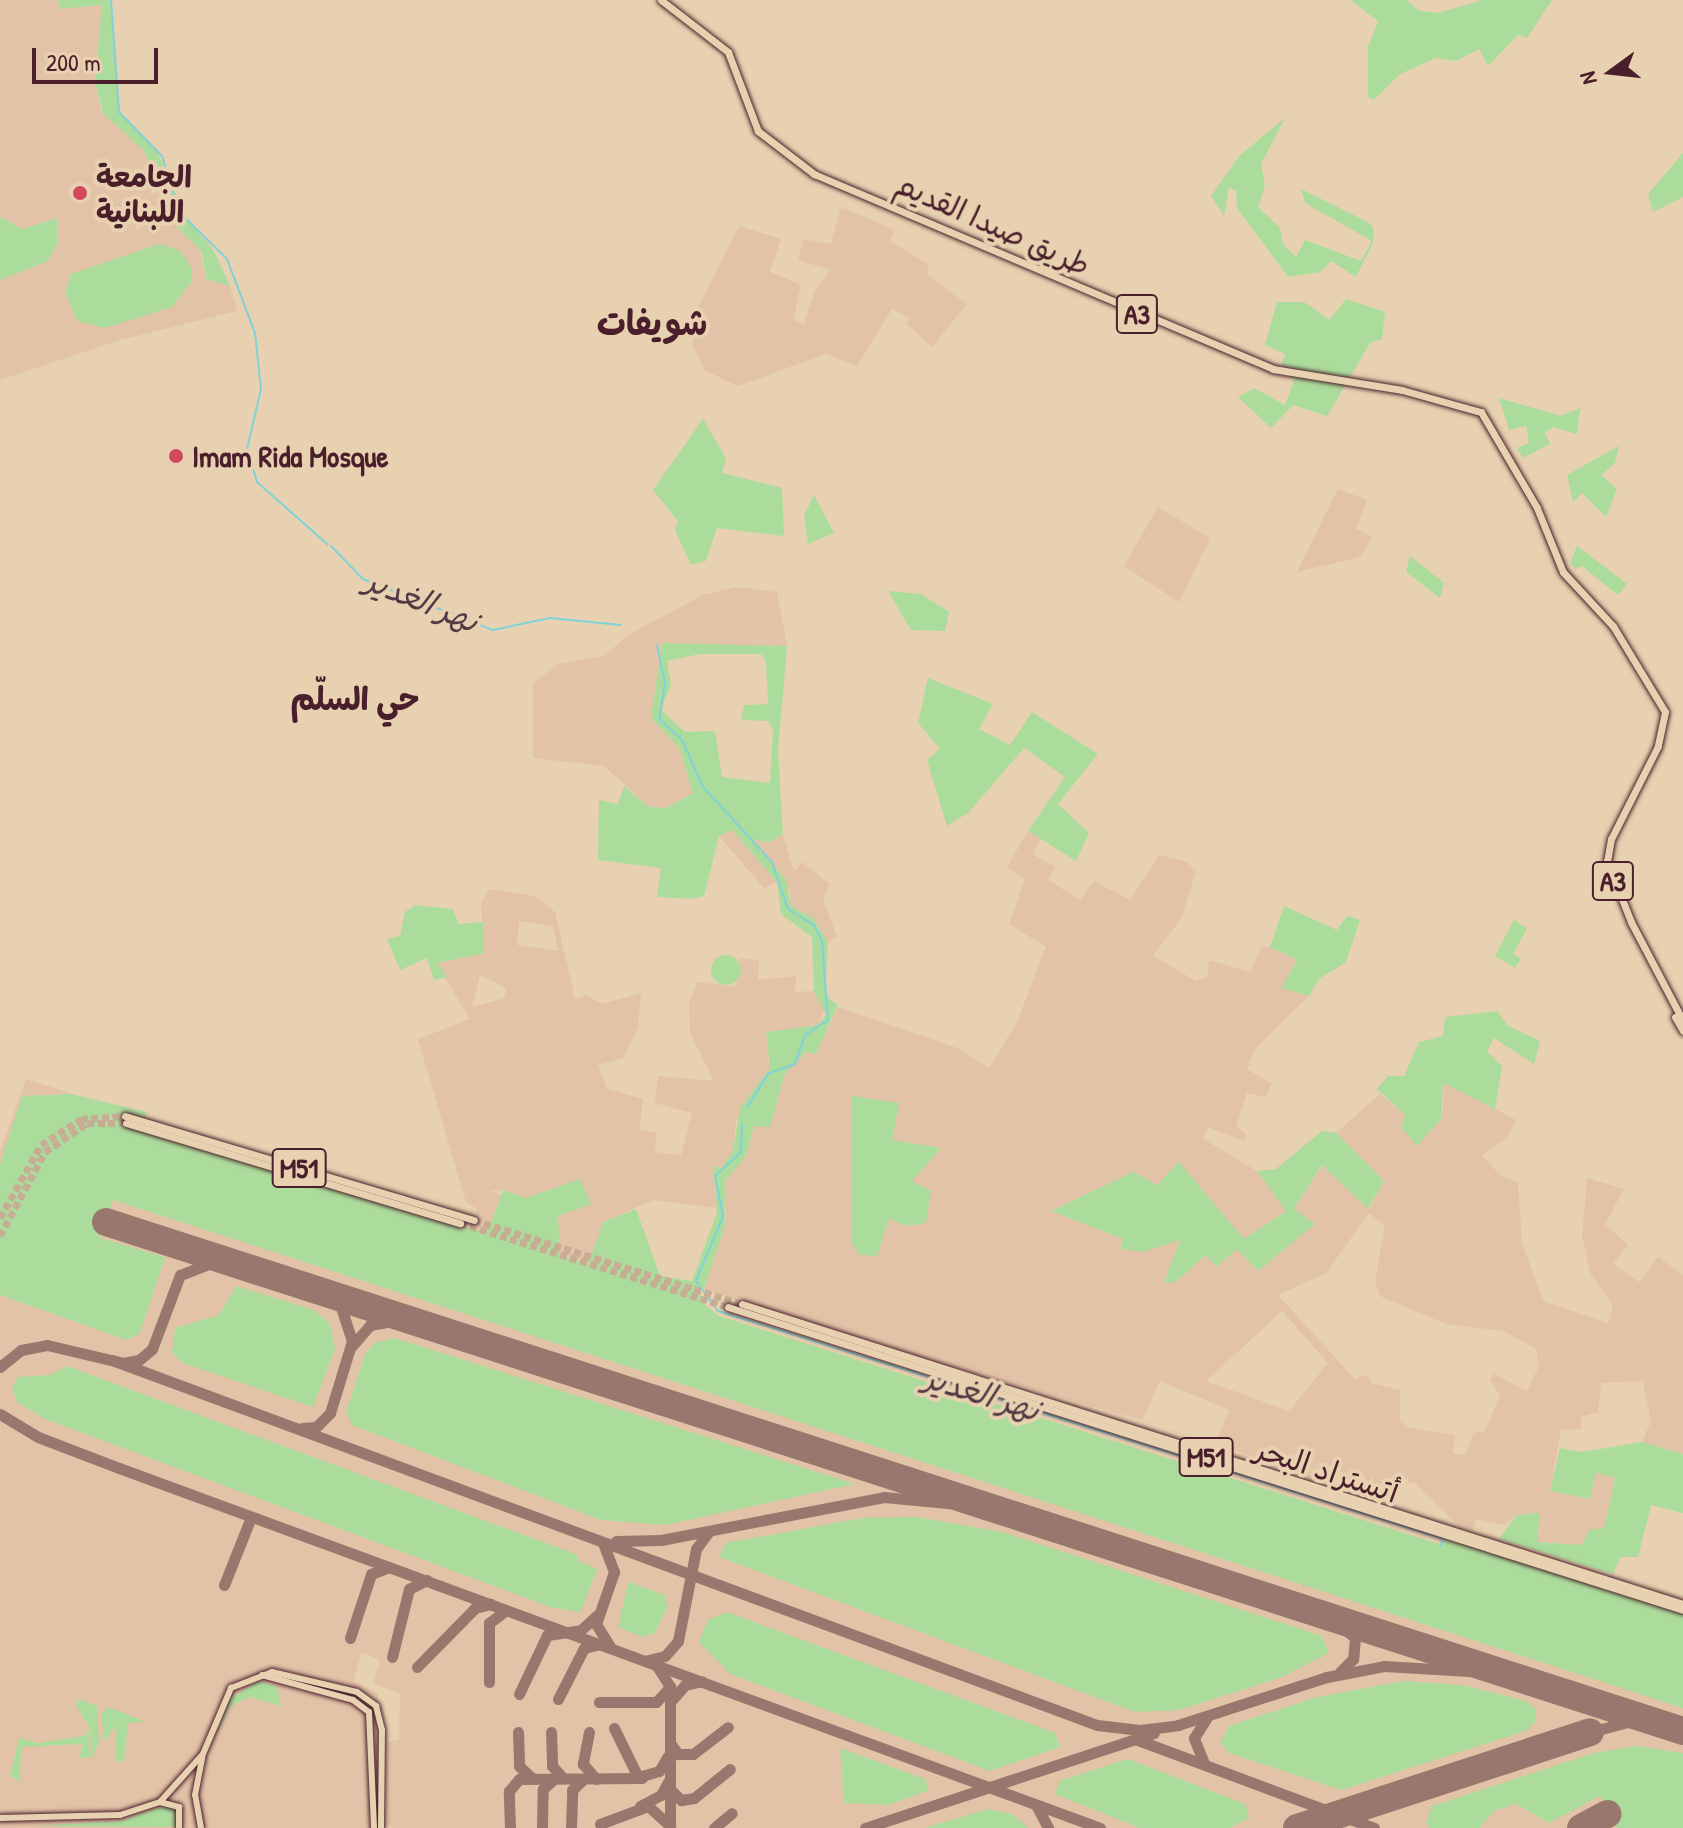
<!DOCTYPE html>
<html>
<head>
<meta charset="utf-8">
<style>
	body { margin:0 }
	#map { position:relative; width:1683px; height:1828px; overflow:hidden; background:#e7d1b0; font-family:"Patrick Hand","Playpen Sans Arabic",sans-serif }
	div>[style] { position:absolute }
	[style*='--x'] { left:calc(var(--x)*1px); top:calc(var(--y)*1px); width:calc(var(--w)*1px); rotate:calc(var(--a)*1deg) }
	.built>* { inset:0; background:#e3c3a7 }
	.green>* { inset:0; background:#acdc9c }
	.round { border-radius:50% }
	.stream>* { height:2px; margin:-1px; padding:0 1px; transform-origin:1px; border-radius:1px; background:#80d1d8 }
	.taxiway>* { height:11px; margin:-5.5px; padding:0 5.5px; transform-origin:5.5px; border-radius:5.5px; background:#98786e }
	.runway>* { height:28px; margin:-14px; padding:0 14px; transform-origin:14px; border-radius:14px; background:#98786e }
	.highway-tunnel>* { height:7px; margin-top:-3.5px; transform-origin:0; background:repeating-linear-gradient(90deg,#c8ad95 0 7px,transparent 0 10.5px) }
	.roads { filter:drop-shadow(0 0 2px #4a1f2b) drop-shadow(0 0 2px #4a1f2b) }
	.major>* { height:6px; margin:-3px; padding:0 3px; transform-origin:3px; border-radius:3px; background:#e7d1b0 }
	.highway>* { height:7px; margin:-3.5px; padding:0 3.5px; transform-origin:3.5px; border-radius:3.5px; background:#e7d1b0 }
	.dots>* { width:22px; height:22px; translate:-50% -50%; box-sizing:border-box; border:4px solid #e7d1b0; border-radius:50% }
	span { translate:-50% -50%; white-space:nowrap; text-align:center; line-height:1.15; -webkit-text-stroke:8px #e7d1b0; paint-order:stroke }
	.shield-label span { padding:2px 6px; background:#e7d1b0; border:2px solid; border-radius:6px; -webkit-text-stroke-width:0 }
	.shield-label { font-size:28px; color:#4a1f2b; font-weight:700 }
	.poi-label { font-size:30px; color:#4a1f2b; font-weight:700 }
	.left { translate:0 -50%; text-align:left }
	.street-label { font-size:30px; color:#4a1f2b }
	.water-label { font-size:32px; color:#523a45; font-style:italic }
	.neighbourhood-label { font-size:32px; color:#4a1f2b; font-weight:700 }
	.quarter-label { font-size:34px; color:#4a1f2b; font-weight:700 }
	.north { position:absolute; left:1571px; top:32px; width:80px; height:80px; -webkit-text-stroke:6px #e7d1b0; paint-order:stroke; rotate:255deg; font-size:22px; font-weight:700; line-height:32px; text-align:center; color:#4a1f2b }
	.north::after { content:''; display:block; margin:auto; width:28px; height:36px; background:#4a1f2b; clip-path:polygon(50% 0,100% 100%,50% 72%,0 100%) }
	.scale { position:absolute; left:32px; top:48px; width:126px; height:36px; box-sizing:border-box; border:4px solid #4a1f2b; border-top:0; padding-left:10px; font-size:24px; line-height:28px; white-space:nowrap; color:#4a1f2b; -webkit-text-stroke:6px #e7d1b0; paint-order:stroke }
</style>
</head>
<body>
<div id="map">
	<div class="built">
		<i style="clip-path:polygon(0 0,58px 0,60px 9px,102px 5px,95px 83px,101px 110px,144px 151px,169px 219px,200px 249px,206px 279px,230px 286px,237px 311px,117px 341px,0 380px)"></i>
		<i style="clip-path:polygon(841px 207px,895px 230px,890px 241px,929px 265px,927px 274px,967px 304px,932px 347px,907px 324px,909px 318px,892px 309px,857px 366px,826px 354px,738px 386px,704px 370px,693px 345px,692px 320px,739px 226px,781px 239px,770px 272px,801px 285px,793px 320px,804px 324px,815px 290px,830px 270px,798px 260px,803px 239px,831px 244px)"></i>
		<i style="clip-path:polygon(1338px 489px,1367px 500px,1356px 529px,1373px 537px,1359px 557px,1297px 572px)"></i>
		<i style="clip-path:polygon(1158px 507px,1210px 538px,1179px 602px,1124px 566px)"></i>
		<i style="clip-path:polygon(736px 587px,777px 592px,787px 646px,662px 643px,651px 718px,679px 748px,693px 793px,666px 808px,649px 807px,604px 766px,533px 758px,533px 684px,557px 664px,604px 656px,628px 635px,703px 595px)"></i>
		<i style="clip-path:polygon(732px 829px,766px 865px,777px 882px,764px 888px,719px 836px)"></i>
		<i style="clip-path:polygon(evenodd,1028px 831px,1041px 838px,1032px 854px,1055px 867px,1048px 880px,1080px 900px,1094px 881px,1130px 900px,1159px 855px,1186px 862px,1196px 871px,1182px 917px,1153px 956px,1196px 981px,1208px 976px,1209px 960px,1251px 972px,1261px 947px,1270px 947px,1297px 959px,1282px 988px,1309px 996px,1255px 1049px,1247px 1069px,1272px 1084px,1265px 1097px,1247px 1093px,1236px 1127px,1246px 1134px,1244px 1141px,1208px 1127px,1202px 1138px,1257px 1171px,1286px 1211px,1244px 1239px,1133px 1172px,1052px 1210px,1123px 1239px,1120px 1248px,1181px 1239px,1165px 1282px,1174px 1283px,1206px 1255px,1314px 1225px,1294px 1209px,1323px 1165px,1369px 1209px,1384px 1181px,1336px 1133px,1380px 1094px,1405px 1115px,1443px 1111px,1443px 1082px,1516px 1120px,1507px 1138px,1481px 1155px,1501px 1176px,1518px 1182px,1522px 1243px,1543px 1301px,1608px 1323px,1613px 1305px,1591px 1275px,1582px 1236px,1587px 1178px,1624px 1189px,1605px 1224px,1628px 1245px,1613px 1264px,1639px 1282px,1658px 1257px,1683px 1275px,1683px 1454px,1642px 1442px,1651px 1421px,1643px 1381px,1601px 1383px,1598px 1412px,1581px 1417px,1581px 1429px,1561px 1430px,1550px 1490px,1590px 1499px,1596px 1473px,1615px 1477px,1604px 1528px,1582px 1546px,1538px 1542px,1539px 1513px,1516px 1515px,1504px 1525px,1476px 1519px,1473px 1531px,1459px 1526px,1416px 1484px,1389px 1479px,1380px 1500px,1340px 1485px,1346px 1473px,1320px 1465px,1315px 1479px,1215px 1443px,1229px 1410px,1160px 1381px,1142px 1420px,919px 1358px,704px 1289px,726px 1220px,725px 1180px,746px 1157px,754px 1126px,770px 1115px,785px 1074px,806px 1052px,816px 1054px,838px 1007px,957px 1048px,989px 1068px,1017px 1022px,1046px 947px,1009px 924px,1025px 879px,1007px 867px,1028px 831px,853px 1096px,892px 1140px,912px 1181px,907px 1226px,889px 1219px,852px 1243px,853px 1096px,1028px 831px,1369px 1213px,1385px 1226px,1375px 1281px,1380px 1296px,1446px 1324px,1504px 1331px,1536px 1349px,1539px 1366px,1527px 1391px,1494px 1374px,1490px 1380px,1500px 1395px,1485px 1431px,1473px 1433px,1466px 1455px,1453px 1454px,1455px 1435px,1409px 1428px,1400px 1420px,1400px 1390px,1371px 1383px,1368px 1375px,1355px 1379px,1278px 1295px,1326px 1273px,1369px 1213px,1028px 831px,1282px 1311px,1328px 1363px,1289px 1411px,1206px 1381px,1282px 1311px)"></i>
		<i style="clip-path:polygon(783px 834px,794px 872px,802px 862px,829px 884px,823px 899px,837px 937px,828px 942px,813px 919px,791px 907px,790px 891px,753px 840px,769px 842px)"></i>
		<i style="clip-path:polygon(evenodd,490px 889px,534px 896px,555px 912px,575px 999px,586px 995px,602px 1004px,641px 993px,638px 1027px,624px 1058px,598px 1065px,607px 1089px,643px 1099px,639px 1130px,657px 1132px,655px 1152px,681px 1155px,692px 1113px,655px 1103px,658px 1076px,714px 1081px,690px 1033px,689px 1003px,697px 982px,736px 987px,740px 958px,759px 961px,758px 980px,796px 976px,795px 992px,814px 991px,825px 1007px,818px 1025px,804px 1026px,767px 1054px,770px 1068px,736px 1120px,733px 1150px,714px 1190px,717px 1208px,653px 1200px,603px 1222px,677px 1303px,1437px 1548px,1683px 1614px,1683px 1828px,393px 1828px,387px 1824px,386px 1742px,399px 1740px,400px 1693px,373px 1684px,380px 1660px,361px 1652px,354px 1681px,378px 1694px,379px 1828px,0 1828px,0 1152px,26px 1079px,94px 1101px,110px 1120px,471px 1230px,477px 1209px,466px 1202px,418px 1039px,470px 1019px,436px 963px,484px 953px,481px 903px,490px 889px,519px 921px,553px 926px,558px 951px,517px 945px,519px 921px,490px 889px,480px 975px,506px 988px,505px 998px,472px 1007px,480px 975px,490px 889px,503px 1190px,557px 1216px,560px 1254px,588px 1265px,488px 1235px,502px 1195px,490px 1191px,503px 1190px)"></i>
	</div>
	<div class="green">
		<i style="clip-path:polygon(58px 0,110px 0,119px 112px,156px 149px,186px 217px,214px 251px,230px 286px,206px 279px,202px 252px,169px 219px,144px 151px,103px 113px,95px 83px,102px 5px,60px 9px)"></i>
		<i style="clip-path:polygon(1350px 0,1407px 0,1419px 11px,1438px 13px,1483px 0,1552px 0,1527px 38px,1518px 35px,1488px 66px,1479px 49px,1456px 61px,1436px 58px,1400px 74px,1374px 100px,1368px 97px,1368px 47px,1378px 21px)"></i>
		<i style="clip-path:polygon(1285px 118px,1261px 164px,1265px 185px,1258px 207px,1280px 228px,1283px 244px,1296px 257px,1305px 240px,1361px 261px,1372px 241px,1305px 203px,1301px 189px,1366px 221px,1373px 227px,1373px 243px,1356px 277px,1331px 261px,1320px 272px,1288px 277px,1237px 208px,1236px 190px,1229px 188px,1224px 216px,1211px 196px,1240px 155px)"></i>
		<i style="clip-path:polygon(1683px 153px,1683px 197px,1653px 212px,1648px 194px)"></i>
		<i style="clip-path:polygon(0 217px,23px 229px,57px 218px,57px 245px,48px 261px,0 280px)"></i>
		<i style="clip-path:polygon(159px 244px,179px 250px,191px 267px,191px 282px,172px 307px,105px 328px,77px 321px,65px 292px,71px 274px)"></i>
		<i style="clip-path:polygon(1346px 299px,1385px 312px,1382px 339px,1370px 343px,1327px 416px,1293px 405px,1271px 428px,1238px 397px,1254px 388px,1285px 405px,1294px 380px,1280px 369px,1285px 354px,1265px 345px,1277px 302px,1304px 302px,1329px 320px)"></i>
		<i style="clip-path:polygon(1499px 398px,1561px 416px,1580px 408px,1577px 434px,1553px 427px,1545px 433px,1550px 444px,1523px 458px,1517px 448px,1529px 443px,1526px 426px,1509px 430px)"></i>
		<i style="clip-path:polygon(703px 419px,726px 458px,722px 473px,782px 488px,784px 536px,717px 528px,706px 561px,691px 565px,675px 530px,678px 521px,653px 490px)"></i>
		<i style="clip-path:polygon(1619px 446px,1615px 463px,1601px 475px,1617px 489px,1606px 517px,1582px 493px,1573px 502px,1567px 475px)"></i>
		<i style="clip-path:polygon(814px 495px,834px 533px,808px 544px,804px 516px)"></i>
		<i style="clip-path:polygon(1577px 546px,1627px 584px,1618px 595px,1582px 566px,1575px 569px,1570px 563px)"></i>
		<i style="clip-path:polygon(1410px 556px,1444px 583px,1440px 598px,1406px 572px)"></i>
		<i style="clip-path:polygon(888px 591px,921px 594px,949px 612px,945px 631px,911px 630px)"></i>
		<i style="clip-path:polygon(evenodd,662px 643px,787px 646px,778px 751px,783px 834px,769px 842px,753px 840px,786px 880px,791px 906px,813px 918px,828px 942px,825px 996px,838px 1005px,816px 1054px,806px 1052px,785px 1074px,770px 1127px,754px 1126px,746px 1157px,725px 1180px,725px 1226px,704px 1289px,695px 1286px,705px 1305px,719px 1316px,1442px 1545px,1446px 1533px,1683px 1610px,1683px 1708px,113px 1200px,100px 1238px,165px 1257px,140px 1333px,127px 1340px,0 1295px,0 1164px,22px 1096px,71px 1094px,147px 1112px,145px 1120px,166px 1135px,487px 1233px,503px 1190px,526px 1198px,580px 1179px,591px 1204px,558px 1216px,560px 1255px,588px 1265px,603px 1222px,636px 1209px,660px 1276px,692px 1281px,717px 1212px,713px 1165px,721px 1168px,733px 1150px,740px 1108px,770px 1068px,766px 1032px,818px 1025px,826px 1014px,814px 991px,812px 937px,781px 914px,777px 882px,732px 830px,719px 836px,704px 896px,691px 899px,657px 897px,661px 868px,598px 860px,599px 800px,618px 804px,624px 786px,649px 807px,666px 808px,693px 793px,679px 748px,651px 718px,662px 643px,700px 654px,761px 654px,766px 662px,768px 704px,744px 705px,741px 720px,768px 721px,773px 729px,770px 783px,722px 777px,715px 731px,685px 732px,661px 710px,671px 685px,667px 661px,700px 654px)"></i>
		<i style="clip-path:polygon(928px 678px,993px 704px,979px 729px,1010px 745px,1032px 712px,1098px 754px,1058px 804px,1089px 833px,1076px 861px,1028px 831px,1065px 777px,1024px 748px,969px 812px,947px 826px,927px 760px,940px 749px,918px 723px)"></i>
		<i style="clip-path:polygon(415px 905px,453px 909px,458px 924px,483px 922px,484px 953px,437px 963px,447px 977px,434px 980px,427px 958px,400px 970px,387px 939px,400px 936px,405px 912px)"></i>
		<i style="clip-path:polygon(1284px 906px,1337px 930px,1347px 916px,1360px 920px,1346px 962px,1320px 978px,1309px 996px,1281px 988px,1297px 960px,1270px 947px)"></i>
		<i style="clip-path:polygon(1514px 920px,1527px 929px,1513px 954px,1521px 959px,1515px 968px,1495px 956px)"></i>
		<i class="round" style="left:711px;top:955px;width:30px;height:30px"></i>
		<i style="clip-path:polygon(1497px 1011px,1507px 1025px,1540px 1041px,1534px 1064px,1494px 1038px,1487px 1051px,1502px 1066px,1495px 1109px,1443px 1083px,1441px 1119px,1417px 1146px,1401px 1127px,1405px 1115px,1377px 1089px,1388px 1076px,1404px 1076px,1419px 1042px,1443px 1036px,1445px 1017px)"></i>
		<i style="clip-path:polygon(852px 1096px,899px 1103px,892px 1140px,941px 1148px,912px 1181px,931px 1191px,926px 1223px,907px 1226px,889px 1219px,877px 1256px,860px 1255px,852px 1243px)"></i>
		<i style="clip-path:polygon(1322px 1131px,1336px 1133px,1384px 1181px,1368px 1209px,1322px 1165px,1294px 1209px,1315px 1224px,1258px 1271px,1237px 1249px,1216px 1267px,1206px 1255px,1174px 1283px,1164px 1282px,1180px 1240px,1143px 1252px,1120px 1249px,1123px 1239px,1051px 1211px,1133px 1172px,1157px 1185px,1179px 1162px,1244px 1239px,1286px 1211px,1257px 1171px,1276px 1169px)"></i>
		<i style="clip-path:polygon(236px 1286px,314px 1310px,330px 1324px,335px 1349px,313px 1407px,182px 1363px,172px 1352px,175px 1328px,219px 1315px)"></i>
		<i style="clip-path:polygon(394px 1338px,401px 1340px,855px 1484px,665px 1525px,601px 1520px,352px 1425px,346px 1412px,365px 1354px,376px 1342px)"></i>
		<i style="clip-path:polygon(67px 1366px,578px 1555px,578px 1561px,597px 1569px,581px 1612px,553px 1608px,45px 1419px,17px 1402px,12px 1388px,18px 1377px,50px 1375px)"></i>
		<i style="clip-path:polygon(1642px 1442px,1683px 1454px,1683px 1513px,1651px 1505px,1638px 1557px,1621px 1557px,1613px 1574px,1499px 1539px,1516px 1515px,1539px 1513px,1538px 1542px,1582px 1545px,1589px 1530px,1604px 1528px,1615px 1478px,1596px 1473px,1590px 1499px,1550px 1491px,1560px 1448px,1582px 1452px)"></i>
		<i style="clip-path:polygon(917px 1517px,1002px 1532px,1322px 1636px,1329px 1653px,1282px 1677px,1179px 1710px,1135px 1712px,719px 1557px,726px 1543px,862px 1518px)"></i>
		<i style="clip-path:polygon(628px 1582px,665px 1595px,667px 1608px,655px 1633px,642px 1637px,618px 1627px)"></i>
		<i style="clip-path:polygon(727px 1612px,1055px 1733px,1060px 1747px,990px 1771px,730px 1674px,699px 1642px,708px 1620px)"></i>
		<i style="clip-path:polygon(258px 1681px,277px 1687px,281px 1706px,250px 1697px,231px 1706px,218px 1732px,230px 1699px)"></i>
		<i style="clip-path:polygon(1403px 1681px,1462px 1685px,1526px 1701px,1536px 1710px,1536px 1721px,1528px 1730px,1341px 1790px,1229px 1753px,1220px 1743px,1229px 1726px,1317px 1697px)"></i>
		<i style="clip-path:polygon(78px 1699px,97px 1706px,99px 1742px,92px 1757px,90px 1728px,76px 1706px)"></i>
		<i style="clip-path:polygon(109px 1707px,146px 1722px,128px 1723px,124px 1762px,115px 1761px,116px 1725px,105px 1742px,101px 1715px)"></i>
		<i style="clip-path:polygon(88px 1729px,91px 1758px,79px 1758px,83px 1744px,22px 1747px,19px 1782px,10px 1776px,19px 1738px,38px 1743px,84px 1736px)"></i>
		<i style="clip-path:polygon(1636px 1746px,1683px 1753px,1683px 1828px,1617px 1828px,1600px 1796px,1549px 1823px,1516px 1804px,1494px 1811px,1479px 1828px,1430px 1828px,1426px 1823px,1432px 1806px,1594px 1753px)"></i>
		<i style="clip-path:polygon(840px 1748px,925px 1779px,929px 1790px,888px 1805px,844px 1803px)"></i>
		<i style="clip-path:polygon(1128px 1759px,1245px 1804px,1249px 1818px,1229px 1828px,1140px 1828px,1055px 1794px,1059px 1781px)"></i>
		<i style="clip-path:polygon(167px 1805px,176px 1808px,175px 1827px,34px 1826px,121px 1821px)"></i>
		<i style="clip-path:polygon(988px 1809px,1012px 1814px,1028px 1828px,924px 1828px)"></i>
	</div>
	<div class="stream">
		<i style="--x:111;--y:0;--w:112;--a:85.9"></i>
		<i style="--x:119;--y:112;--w:62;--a:45.7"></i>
		<i style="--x:162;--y:156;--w:60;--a:72.5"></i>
		<i style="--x:180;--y:213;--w:66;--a:44.4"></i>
		<i style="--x:227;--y:259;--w:79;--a:69.3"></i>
		<i style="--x:255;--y:333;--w:56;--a:83.9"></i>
		<i style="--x:261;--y:389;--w:62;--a:103.1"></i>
		<i style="--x:247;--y:449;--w:34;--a:73"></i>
		<i style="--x:257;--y:482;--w:94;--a:41.5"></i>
		<i style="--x:331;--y:546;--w:46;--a:45.9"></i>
		<i style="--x:363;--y:579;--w:140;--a:21.4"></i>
		<i style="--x:493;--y:630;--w:58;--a:-11.9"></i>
		<i style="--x:550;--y:618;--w:71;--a:5.6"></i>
		<i style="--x:657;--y:645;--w:39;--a:78"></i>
		<i style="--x:665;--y:683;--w:36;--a:99"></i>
		<i style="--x:659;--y:719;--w:31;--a:42"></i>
		<i style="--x:682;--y:740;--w:51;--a:65.9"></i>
		<i style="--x:703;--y:787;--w:102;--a:47.4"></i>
		<i style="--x:772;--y:862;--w:50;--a:71.2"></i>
		<i style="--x:788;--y:909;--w:31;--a:32"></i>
		<i style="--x:814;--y:925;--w:18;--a:63"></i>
		<i style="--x:822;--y:941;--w:79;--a:85.7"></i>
		<i style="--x:828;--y:1020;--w:27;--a:147"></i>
		<i style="--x:805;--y:1035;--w:31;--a:109"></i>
		<i style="--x:795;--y:1064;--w:29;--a:160"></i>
		<i style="--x:768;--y:1074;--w:40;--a:122"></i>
		<i style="--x:742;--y:1124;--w:28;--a:92"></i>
		<i style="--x:741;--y:1152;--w:35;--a:137"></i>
		<i style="--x:715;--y:1176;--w:41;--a:78.7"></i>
		<i style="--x:723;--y:1216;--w:70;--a:112.6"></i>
		<i style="--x:696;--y:1281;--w:37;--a:54"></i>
		<i style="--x:718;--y:1311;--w:731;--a:17.44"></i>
		<i style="--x:1415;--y:1530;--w:28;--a:18"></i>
		<i style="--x:1442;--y:1539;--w:7;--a:98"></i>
	</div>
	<div class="taxiway">
		<i style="--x:351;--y:1347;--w:29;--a:-49"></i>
		<i style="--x:370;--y:1325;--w:36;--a:-10"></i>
		<i style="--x:112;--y:1360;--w:1050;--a:20.33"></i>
		<i style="--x:1097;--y:1725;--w:43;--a:6.6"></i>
		<i style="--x:1140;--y:1730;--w:38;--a:-7"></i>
		<i style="--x:1178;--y:1725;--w:157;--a:-17.9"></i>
		<i style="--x:1327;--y:1677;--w:58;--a:-10.9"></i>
		<i style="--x:1384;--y:1666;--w:119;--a:3.4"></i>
		<i style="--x:0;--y:1367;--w:27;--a:-39"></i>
		<i style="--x:21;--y:1350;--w:26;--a:-11"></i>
		<i style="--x:47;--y:1345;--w:78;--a:13.3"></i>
		<i style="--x:123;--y:1363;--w:16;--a:-11"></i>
		<i style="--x:139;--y:1360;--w:17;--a:-40"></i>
		<i style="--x:152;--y:1349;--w:79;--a:-69.3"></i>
		<i style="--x:180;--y:1275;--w:45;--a:-20.9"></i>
		<i style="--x:0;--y:1414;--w:44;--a:31.2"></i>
		<i style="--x:38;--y:1437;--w:87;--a:20.9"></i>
		<i style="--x:119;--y:1468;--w:1045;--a:20.15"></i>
		<i style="--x:302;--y:1428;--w:14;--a:-4"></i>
		<i style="--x:316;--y:1427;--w:20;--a:-45"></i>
		<i style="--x:330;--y:1413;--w:75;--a:-73"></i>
		<i style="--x:352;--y:1341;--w:36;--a:-108"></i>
		<i style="--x:341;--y:1307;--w:36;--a:-148"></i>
		<i style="--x:616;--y:1541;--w:45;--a:-1.3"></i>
		<i style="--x:661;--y:1540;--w:227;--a:-10.9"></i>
		<i style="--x:884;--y:1497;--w:106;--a:5.4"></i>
		<i style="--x:603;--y:1543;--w:31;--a:69"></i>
		<i style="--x:614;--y:1572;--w:55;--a:109.1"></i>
		<i style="--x:596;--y:1624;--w:26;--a:58"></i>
		<i style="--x:224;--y:1585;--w:73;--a:-68.3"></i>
		<i style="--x:1329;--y:1616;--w:34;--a:40"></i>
		<i style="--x:1355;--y:1638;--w:21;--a:95"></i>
		<i style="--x:1353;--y:1659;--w:18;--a:135"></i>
		<i style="--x:350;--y:1638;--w:67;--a:-71.8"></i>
		<i style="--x:371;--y:1574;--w:19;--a:-21"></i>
		<i style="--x:392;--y:1657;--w:70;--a:-76"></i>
		<i style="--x:409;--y:1589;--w:20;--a:-27"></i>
		<i style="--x:648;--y:1660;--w:17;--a:-13"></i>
		<i style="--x:665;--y:1656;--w:20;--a:-49"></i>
		<i style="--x:678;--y:1641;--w:94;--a:-78.9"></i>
		<i style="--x:696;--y:1549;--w:22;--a:-54"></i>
		<i style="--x:657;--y:1666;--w:25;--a:58"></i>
		<i style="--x:670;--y:1687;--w:141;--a:90"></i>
		<i style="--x:417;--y:1667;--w:83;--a:-45.5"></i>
		<i style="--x:475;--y:1608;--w:16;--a:-15"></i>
		<i style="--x:489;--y:1682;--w:59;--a:-90"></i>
		<i style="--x:489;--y:1623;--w:21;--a:-37"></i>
		<i style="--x:519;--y:1694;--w:65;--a:-64.6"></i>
		<i style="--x:547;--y:1635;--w:34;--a:-8"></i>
		<i style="--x:581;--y:1630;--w:22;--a:-43"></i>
		<i style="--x:558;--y:1699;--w:57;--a:-63"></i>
		<i style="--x:584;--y:1648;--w:16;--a:-14"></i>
		<i style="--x:671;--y:1701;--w:21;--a:-49"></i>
		<i style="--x:685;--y:1685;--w:17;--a:-13"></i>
		<i style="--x:599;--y:1702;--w:57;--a:0"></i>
		<i style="--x:656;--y:1702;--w:21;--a:-47"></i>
		<i style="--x:614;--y:1728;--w:55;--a:63.9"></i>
		<i style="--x:638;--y:1777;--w:22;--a:-16"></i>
		<i style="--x:659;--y:1771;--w:17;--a:-59"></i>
		<i style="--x:518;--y:1732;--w:34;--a:88"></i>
		<i style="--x:519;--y:1766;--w:18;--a:43"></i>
		<i style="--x:551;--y:1732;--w:34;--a:88"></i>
		<i style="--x:552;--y:1766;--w:16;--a:47"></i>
		<i style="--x:589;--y:1732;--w:33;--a:101"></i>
		<i style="--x:583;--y:1764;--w:20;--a:49"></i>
		<i style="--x:1590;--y:1732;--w:55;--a:-14.8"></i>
		<i style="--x:1135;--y:1739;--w:255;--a:20.4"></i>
		<i style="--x:670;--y:1743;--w:14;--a:54"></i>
		<i style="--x:678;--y:1754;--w:15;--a:0"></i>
		<i style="--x:693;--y:1754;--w:44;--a:-37.6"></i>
		<i style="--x:1204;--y:1763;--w:27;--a:-112"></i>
		<i style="--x:1194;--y:1738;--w:25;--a:-58"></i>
		<i style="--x:670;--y:1789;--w:16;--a:45"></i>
		<i style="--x:681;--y:1800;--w:13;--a:-9"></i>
		<i style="--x:694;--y:1798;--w:46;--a:-38.9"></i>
		<i style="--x:1036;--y:1805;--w:26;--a:62"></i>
		<i style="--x:640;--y:1806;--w:24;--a:-28"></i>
		<i style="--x:661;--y:1795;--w:15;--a:-62"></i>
		<i style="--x:600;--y:1824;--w:51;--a:-20.6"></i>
		<i style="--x:648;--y:1806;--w:30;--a:42"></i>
		<i style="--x:510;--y:1828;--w:37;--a:-92"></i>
		<i style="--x:509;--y:1791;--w:16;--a:-50"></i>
		<i style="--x:519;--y:1779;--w:123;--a:-0.5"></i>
		<i style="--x:542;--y:1828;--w:39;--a:-89"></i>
		<i style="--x:543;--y:1789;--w:15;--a:-42"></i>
		<i style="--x:571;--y:1828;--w:38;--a:-88"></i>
		<i style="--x:572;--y:1790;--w:16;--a:-43"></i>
		<i style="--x:714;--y:1828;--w:23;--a:-40"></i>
		<i style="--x:865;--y:1828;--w:304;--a:-18.2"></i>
	</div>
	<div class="runway">
		<i style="--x:106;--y:1222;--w:1657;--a:17.89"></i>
		<i style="--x:1297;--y:1828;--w:308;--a:-18.1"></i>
		<i style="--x:1581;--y:1828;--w:30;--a:-28"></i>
	</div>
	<div class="highway-tunnel">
		<i style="--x:0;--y:1218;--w:84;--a:-60.7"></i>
		<i style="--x:41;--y:1145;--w:48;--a:-33"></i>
		<i style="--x:81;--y:1119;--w:44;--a:-3.9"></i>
		<i style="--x:474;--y:1220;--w:281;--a:17.4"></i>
		<i style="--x:460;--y:1223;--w:281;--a:17.4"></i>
		<i style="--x:0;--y:1236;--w:95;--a:-61.8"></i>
		<i style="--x:45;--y:1152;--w:51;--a:-34.6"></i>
		<i style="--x:87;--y:1123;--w:39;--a:0"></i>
	</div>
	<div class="roads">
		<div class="major">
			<i style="--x:262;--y:1675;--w:94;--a:15.4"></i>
			<i style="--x:353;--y:1700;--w:20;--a:37"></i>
			<i style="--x:369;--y:1712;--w:116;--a:87.5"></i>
			<i style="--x:160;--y:1802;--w:20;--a:15"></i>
			<i style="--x:179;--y:1807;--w:21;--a:90"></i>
			<i style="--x:0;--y:1818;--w:120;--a:-1.4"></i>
			<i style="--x:120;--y:1815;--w:42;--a:-18"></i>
			<i style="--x:160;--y:1802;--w:64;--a:-48.1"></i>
			<i style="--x:203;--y:1754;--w:72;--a:-67"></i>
			<i style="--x:231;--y:1688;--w:44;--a:-21.3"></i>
			<i style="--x:272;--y:1672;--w:87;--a:13.2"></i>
			<i style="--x:357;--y:1692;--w:24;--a:36"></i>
			<i style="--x:376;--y:1706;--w:25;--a:76"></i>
			<i style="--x:382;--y:1730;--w:98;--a:90.6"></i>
			<i style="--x:201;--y:1828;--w:34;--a:-100"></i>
			<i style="--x:195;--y:1795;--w:38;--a:-79"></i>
		</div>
		<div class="highway">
			<i style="--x:661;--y:0;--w:85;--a:37.8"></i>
			<i style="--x:728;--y:52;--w:85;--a:69.2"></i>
			<i style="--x:758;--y:131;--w:71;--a:37.5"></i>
			<i style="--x:814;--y:174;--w:499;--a:23"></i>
			<i style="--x:1273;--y:369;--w:131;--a:9.2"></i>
			<i style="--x:1402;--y:390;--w:82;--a:15.6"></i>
			<i style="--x:1481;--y:412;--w:111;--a:59.7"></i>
			<i style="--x:1537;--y:508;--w:69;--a:67.9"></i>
			<i style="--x:1563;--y:572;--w:74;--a:47.2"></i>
			<i style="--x:1613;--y:626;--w:100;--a:58.8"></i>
			<i style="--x:1665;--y:712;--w:35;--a:102"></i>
			<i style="--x:1658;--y:746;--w:104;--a:116.8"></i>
			<i style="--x:1611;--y:839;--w:22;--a:100"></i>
			<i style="--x:1607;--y:861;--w:66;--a:68.5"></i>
			<i style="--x:1631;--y:922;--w:112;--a:62.3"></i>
			<i style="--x:1675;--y:1017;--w:16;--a:60"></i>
			<i style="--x:125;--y:1116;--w:364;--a:16.6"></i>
			<i style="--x:126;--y:1123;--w:349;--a:16.7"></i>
			<i style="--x:742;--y:1304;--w:988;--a:17.68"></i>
			<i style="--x:728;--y:1307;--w:1002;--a:17.6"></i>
		</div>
	</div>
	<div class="dots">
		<i style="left:80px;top:193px;background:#d1495b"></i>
		<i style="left:176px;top:456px;background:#d1495b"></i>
	</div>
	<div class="shield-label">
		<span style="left:1137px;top:314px">A3</span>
		<span style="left:1613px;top:881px">A3</span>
		<span style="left:299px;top:1168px">M51</span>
		<span style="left:1206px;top:1457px">M51</span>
	</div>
	<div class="poi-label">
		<span class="left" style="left:96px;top:193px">الجامعة<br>اللبنانية</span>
		<span class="left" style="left:192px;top:456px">Imam Rida Mosque</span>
	</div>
	<div class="street-label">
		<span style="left:993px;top:224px;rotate:24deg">طريق صيدا القديم</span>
		<span style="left:1327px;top:1470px;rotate:18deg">أتستراد البحر</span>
	</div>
	<div class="water-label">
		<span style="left:422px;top:601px;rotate:22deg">نهر الغدير</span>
		<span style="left:982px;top:1394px;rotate:17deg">نهر الغدير</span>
	</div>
	<div class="neighbourhood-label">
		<span style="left:355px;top:699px">حي السلّم</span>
	</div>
	<div class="quarter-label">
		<span style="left:652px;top:324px">شويفات</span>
	</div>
	<div class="north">N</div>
	<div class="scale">200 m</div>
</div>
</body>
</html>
